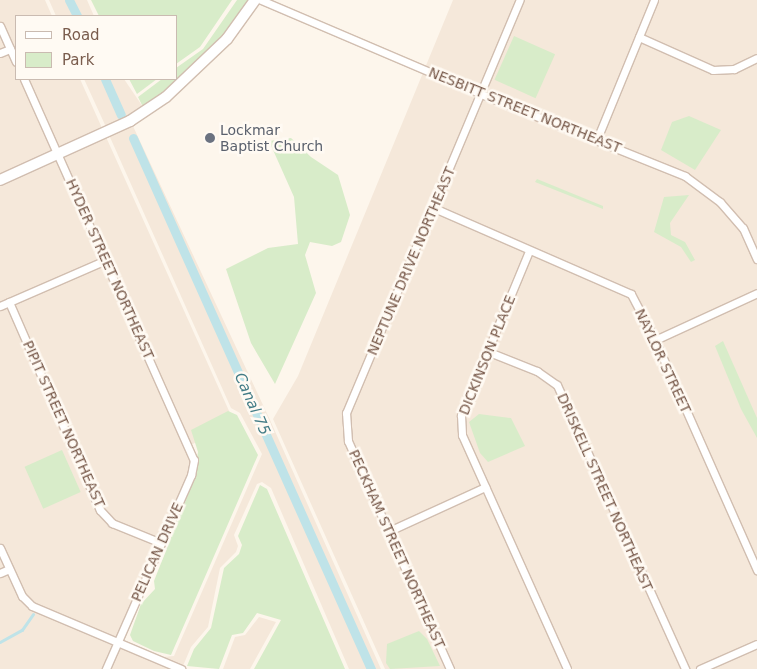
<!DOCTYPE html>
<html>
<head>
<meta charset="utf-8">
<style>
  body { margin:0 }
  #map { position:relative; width:757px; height:669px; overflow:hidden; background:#fdf6ec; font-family:"DejaVu Sans",sans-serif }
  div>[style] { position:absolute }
  .residential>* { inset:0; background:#f5e8da }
  .green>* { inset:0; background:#d8ecc9; transform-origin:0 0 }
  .stream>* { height:2.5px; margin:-1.25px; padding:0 1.25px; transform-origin:1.25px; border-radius:1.25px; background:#bfe3e8 }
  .canal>* { height:9px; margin:-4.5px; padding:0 4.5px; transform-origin:4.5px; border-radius:4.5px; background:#bfe3e8 }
  .roads { filter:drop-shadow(1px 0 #d1beb0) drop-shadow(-1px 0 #d1beb0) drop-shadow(0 1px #d1beb0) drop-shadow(0 -1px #d1beb0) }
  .street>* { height:7px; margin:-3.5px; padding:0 3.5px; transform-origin:3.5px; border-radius:3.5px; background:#fff }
  .secondary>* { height:10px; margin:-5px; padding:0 5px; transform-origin:5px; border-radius:5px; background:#fff }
  .dots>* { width:14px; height:14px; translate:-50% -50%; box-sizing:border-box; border:2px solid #fffaf3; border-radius:50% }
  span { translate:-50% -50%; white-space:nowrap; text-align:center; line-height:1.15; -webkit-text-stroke:5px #fffaf3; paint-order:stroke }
  .street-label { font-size:14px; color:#7a5c4d }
  .worship-label { font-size:14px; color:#5b616d }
  .left { translate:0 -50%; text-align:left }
  .water-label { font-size:15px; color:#437c86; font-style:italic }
  .legend { position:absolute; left:15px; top:15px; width:162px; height:65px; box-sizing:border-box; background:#fffaf3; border:1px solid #cabbb1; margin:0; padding:6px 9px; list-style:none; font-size:15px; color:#7a5c4d }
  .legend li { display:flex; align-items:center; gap:10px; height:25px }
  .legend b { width:25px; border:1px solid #cabbb1 }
</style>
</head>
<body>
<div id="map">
  <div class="residential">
    <div style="clip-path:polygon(0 0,45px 0,52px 16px,16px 16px,16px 79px,80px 79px,234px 422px,189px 446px,194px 460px,117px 642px,181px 669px,0 669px)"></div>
    <div style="clip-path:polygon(49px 0,87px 0,94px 16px,56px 16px)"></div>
    <div style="clip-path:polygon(453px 0,757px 0,757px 669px,385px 669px,273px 419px,298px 376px)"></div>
    <div style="clip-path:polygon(84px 79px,124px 79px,143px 107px,106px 127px)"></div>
    <div style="clip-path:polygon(132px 124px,270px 420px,381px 669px,349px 669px,271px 488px,262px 482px,257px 484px,234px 535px,238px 546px,236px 552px,220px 568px,208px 627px,191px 647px,183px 666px,163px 657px,174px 656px,262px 454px,240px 413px,231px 408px,109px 135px)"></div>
    <div style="clip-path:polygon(259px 617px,276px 622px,250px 669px,223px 669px,235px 637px,245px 635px)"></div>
  </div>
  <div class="green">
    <div style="clip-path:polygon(91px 0,232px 0,200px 47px,176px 64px,176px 16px,99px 16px)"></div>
    <div style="clip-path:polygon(237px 0,250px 0,224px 37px,164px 94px,143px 107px,138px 97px,162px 79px,176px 79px,176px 68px,203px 49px)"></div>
    <div style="left:514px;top:36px;width:45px;height:48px;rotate:24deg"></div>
    <div style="clip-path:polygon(129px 79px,157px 79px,137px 94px)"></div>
    <div style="clip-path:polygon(689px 116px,721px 130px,695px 170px,661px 150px,672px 122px)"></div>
    <div style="clip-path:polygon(291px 138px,311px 157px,338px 175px,350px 215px,341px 242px,332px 246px,310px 242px,305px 255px,316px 293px,275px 384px,251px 343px,226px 269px,268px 248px,298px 244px,294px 197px,269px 141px)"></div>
    <div style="clip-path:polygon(537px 179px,603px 206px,603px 209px,535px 182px)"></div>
    <div style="clip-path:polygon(689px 195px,670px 223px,671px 235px,685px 242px,695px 260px,691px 262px,681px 247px,654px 232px,664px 197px)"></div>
    <div style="clip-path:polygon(723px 341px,757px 418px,757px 438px,741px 409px,715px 346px)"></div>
    <div style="clip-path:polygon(228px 411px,237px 415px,258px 455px,171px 655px,154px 651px,133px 641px,130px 635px,141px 604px,155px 589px,154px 581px,193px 482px,198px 452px,191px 430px)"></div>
    <div style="clip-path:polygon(479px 414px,511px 418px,525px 446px,488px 462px,480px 453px,469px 422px)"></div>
    <div style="left:62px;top:450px;width:46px;height:41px;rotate:66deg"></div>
    <div style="clip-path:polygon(260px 485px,267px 489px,345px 669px,254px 669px,281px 620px,257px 613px,243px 633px,232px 635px,219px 669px,187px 666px,194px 649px,211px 628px,224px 568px,239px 554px,242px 545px,238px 536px)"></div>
    <div style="clip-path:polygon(419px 631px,427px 639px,440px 666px,390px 669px,386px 663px,387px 644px)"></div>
  </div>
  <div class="stream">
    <div style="left:0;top:642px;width:25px;rotate:-29deg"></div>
    <div style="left:22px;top:630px;width:19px;rotate:-55deg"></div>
  </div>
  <div class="canal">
    <div style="left:69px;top:0;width:18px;rotate:63deg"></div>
    <div style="left:105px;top:79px;width:39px;rotate:66deg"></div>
    <div style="left:133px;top:138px;width:582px;rotate:65.86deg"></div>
  </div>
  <div class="roads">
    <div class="street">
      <div style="left:261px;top:0;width:239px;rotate:23.1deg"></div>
      <div style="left:481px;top:94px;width:220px;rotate:21.9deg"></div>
      <div style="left:685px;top:176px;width:44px;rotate:36.6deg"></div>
      <div style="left:720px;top:202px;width:35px;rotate:49deg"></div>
      <div style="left:743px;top:228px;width:34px;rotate:66deg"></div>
      <div style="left:0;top:26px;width:39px;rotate:66deg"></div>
      <div style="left:639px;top:37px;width:81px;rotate:24deg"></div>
      <div style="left:713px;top:70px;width:21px;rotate:-3deg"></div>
      <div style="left:734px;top:69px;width:25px;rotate:-26deg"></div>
      <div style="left:0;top:53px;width:11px;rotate:-22deg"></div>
      <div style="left:24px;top:79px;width:417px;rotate:66deg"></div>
      <div style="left:194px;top:460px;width:15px;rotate:101deg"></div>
      <div style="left:191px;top:475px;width:212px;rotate:113.7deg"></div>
      <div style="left:597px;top:139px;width:150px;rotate:-67.7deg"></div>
      <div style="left:434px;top:208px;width:215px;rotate:23.6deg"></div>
      <div style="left:631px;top:294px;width:52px;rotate:62.4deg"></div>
      <div style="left:655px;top:340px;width:252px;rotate:66.1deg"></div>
      <div style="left:529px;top:251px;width:178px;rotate:112.5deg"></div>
      <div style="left:461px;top:415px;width:20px;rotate:87deg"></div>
      <div style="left:462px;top:435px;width:256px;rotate:65.8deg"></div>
      <div style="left:9px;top:302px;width:227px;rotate:66.4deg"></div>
      <div style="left:100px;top:510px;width:18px;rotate:47deg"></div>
      <div style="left:112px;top:523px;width:53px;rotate:22.2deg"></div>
      <div style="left:0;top:306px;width:116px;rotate:-23.5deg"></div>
      <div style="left:655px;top:340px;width:112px;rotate:-24.7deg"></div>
      <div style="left:489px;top:352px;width:52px;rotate:21.6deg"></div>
      <div style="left:537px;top:371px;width:24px;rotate:35deg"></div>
      <div style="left:557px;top:385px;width:312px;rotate:65.7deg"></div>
      <div style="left:389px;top:531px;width:106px;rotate:-24.6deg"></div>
      <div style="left:0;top:548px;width:53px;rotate:65.4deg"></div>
      <div style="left:22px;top:596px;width:14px;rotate:45deg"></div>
      <div style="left:32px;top:606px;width:162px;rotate:22.9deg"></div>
      <div style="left:0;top:573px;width:10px;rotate:-24deg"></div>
      <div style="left:450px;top:669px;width:250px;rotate:-114.1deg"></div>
      <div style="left:348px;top:441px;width:28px;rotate:-94deg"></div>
      <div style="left:346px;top:413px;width:448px;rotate:-67.2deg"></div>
      <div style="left:700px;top:669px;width:62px;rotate:-23.7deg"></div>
    </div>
    <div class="secondary">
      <div style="left:0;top:180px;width:143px;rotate:-24.4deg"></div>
      <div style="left:130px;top:121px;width:43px;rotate:-33.7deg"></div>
      <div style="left:166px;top:97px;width:84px;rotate:-43.6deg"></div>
      <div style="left:227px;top:39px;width:48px;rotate:-54.3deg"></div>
    </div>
  </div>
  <div class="dots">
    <div style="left:210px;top:138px;background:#6b7280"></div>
  </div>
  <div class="street-label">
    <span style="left:525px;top:110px;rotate:22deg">NESBITT STREET NORTHEAST</span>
    <span style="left:411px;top:261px;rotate:-67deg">NEPTUNE DRIVE NORTHEAST</span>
    <span style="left:110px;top:269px;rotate:66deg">HYDER STREET NORTHEAST</span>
    <span style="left:487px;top:355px;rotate:-68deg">DICKINSON PLACE</span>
    <span style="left:663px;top:361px;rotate:65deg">NAYLOR STREET</span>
    <span style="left:64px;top:424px;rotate:66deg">PIPIT STREET NORTHEAST</span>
    <span style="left:605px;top:492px;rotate:66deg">DRISKELL STREET NORTHEAST</span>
    <span style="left:397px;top:549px;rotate:66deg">PECKHAM STREET NORTHEAST</span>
    <span style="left:157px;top:552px;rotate:-66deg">PELICAN DRIVE</span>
  </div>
  <div class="worship-label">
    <span class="left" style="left:220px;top:138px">Lockmar<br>Baptist Church</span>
  </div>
  <div class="water-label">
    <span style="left:252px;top:404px;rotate:66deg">Canal 75</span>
  </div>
  <ul class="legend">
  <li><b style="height:6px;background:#fff"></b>Road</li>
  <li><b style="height:14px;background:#d8ecc9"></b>Park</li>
  </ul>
</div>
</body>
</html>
